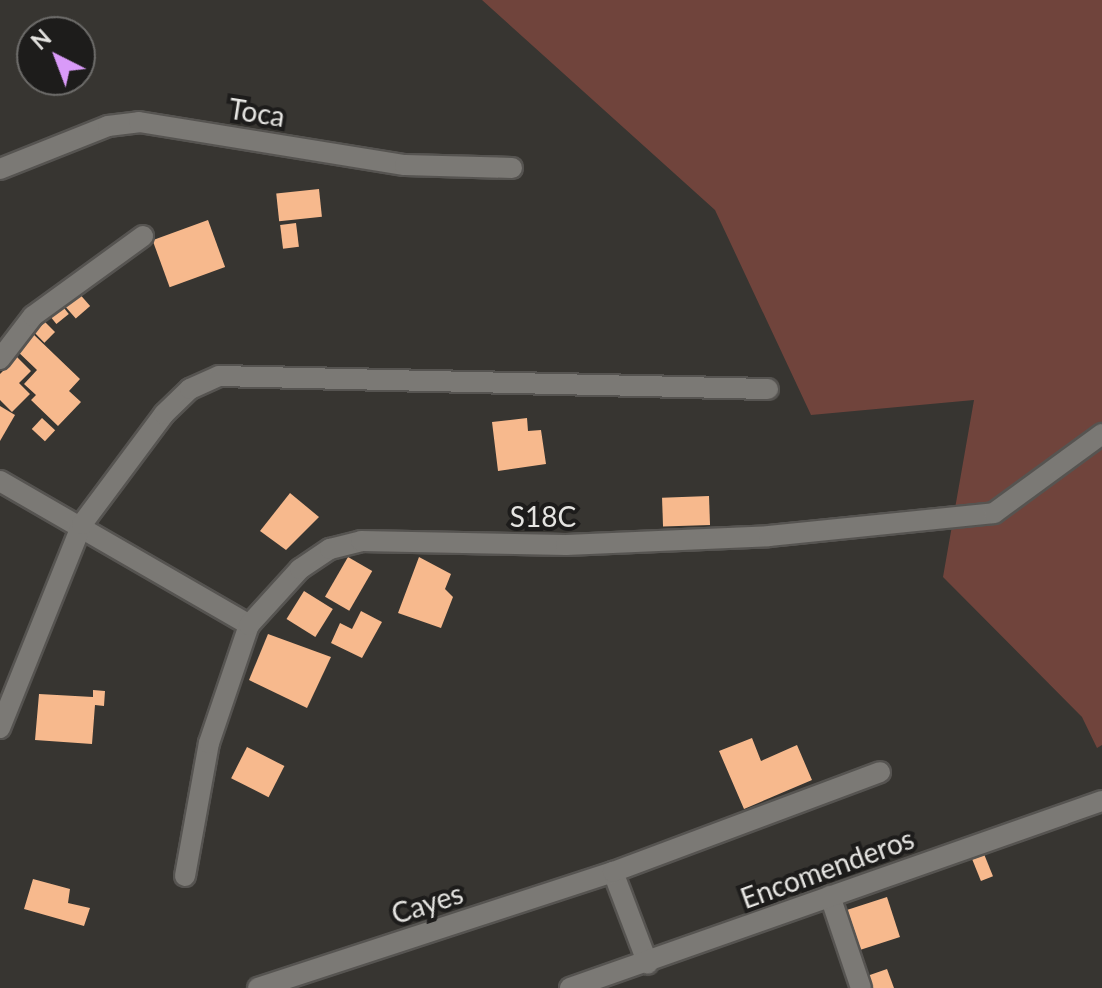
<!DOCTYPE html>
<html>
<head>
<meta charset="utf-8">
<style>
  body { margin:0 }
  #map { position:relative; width:1102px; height:988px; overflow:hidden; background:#373531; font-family:Lato,sans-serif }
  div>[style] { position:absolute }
  .green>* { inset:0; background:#70443c }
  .building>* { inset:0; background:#f7b98d; transform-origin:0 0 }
  .roads { filter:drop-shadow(2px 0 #565451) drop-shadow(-2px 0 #565451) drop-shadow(0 2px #565451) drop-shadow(0 -2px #565451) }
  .street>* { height:20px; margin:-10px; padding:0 10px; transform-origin:10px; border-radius:10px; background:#7b7975 }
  span { translate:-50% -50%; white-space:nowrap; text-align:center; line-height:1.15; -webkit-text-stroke:8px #1d1c1b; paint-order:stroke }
  .street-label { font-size:28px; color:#e5e4e1 }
  .north { position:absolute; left:16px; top:16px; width:80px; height:80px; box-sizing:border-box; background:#1d1c1b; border:2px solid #6d6c6a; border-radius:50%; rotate:318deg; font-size:22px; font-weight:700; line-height:32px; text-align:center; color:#e5e4e1 }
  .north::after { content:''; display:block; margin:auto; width:28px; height:36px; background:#d99af8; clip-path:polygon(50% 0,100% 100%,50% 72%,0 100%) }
</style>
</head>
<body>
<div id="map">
  <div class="green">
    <div style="clip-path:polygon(482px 0,1102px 0,1102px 745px,1097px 748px,1082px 717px,943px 577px,974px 400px,811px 415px,715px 210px)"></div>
  </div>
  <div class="building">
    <div style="left:319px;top:189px;width:28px;height:43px;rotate:84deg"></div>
    <div style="left:208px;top:220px;width:50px;height:59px;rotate:70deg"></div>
    <div style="left:296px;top:223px;width:24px;height:16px;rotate:83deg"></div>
    <div style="left:77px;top:291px;width:20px;height:19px;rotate:49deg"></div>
    <div style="left:60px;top:303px;width:14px;height:16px;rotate:51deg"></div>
    <div style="left:43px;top:320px;width:17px;height:15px;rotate:45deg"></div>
    <div style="clip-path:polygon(31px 332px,80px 379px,69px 391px,81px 402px,58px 426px,31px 400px,36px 395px,24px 384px,37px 370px,14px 348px)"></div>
    <div style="clip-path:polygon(17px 357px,31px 371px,19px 383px,30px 394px,12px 412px,0 400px,0 374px)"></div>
    <div style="clip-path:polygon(0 406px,15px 415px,0 441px)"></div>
    <div style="left:42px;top:418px;width:18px;height:15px;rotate:43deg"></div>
    <div style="clip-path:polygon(527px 418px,528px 431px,541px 430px,546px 464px,498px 471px,492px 422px)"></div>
    <div style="clip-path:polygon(290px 493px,319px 517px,286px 550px,260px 531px)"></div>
    <div style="left:709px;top:496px;width:29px;height:47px;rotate:88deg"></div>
    <div style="left:348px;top:557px;width:28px;height:46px;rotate:30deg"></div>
    <div style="clip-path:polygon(419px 557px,451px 574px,445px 589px,453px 597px,441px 628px,398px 613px)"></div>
    <div style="left:304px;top:591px;width:34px;height:33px;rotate:32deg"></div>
    <div style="clip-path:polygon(361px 611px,382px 622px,362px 658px,331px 643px,340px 623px,352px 629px)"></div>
    <div style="clip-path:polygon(268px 634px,331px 657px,307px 708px,249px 680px)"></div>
    <div style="clip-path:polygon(93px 690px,105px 691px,104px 706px,95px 705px,92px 744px,35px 740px,39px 694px,93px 697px)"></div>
    <div style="clip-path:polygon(752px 738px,761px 761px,797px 745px,812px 780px,744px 809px,719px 751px)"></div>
    <div style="left:247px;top:747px;width:42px;height:35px;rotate:27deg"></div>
    <div style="left:984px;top:854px;width:24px;height:13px;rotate:68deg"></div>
    <div style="clip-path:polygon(33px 879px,70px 889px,68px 903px,90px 908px,84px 926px,24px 909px)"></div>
    <div style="left:887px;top:897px;width:42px;height:43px;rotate:72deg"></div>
    <div style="clip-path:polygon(887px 969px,894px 988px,871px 988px,867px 976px)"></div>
  </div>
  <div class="roads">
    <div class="street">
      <div style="left:0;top:169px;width:116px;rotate:-21.7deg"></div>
      <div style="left:108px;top:126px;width:31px;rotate:-7deg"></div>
      <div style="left:139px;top:122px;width:269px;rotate:9.2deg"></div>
      <div style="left:405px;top:165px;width:107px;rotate:1.6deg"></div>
      <div style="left:0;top:359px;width:54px;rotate:-52.5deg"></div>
      <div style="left:33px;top:316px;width:136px;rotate:-36deg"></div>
      <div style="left:0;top:481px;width:288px;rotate:30deg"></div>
      <div style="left:0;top:728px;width:220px;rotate:-68.1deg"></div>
      <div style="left:82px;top:524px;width:137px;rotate:-53.3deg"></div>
      <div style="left:164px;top:414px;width:36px;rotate:-44deg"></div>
      <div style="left:190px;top:389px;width:32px;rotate:-24deg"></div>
      <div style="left:219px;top:376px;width:549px;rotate:1.36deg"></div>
      <div style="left:613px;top:872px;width:98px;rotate:69.2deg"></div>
      <div style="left:185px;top:876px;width:135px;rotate:-79.8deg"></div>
      <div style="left:209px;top:743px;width:125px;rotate:-71.3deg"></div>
      <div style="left:249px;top:625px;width:76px;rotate:-47.7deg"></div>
      <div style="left:300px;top:569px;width:36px;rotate:-34deg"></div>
      <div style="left:330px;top:549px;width:32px;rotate:-14deg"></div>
      <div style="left:361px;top:541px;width:205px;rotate:1.1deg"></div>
      <div style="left:566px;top:545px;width:203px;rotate:-2.5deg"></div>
      <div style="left:769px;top:536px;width:226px;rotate:-5.8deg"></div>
      <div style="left:994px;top:513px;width:134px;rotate:-36.2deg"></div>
      <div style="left:830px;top:896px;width:97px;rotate:71.4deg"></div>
      <div style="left:258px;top:988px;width:373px;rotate:-18.1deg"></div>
      <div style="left:613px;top:872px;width:285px;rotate:-20.5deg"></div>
      <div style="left:570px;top:988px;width:564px;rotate:-19.37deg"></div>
    </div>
  </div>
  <div class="street-label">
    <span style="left:257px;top:112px;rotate:9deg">Toca</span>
    <span style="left:543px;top:516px">S18C</span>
    <span style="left:827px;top:868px;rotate:-20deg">Encomenderos</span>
    <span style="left:427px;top:903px;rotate:-18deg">Cayes</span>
  </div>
  <div class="north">N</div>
</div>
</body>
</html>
